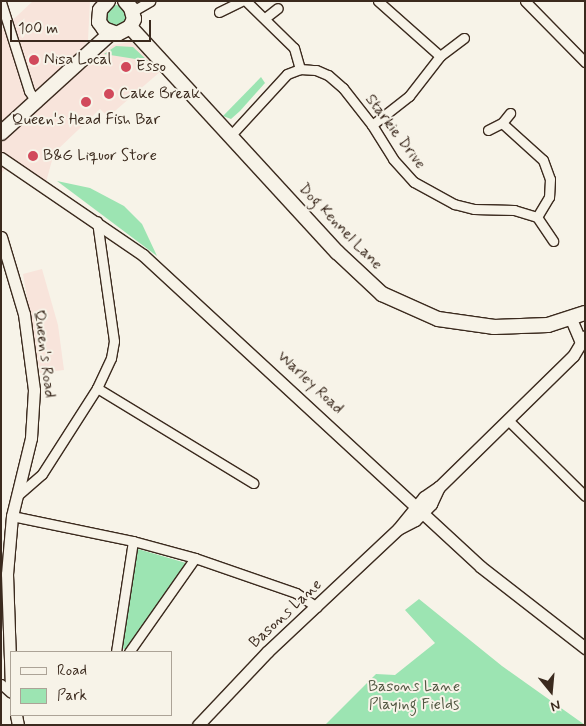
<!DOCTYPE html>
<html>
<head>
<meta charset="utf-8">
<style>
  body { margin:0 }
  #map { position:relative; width:586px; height:726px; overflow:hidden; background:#f7f3e8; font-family:Mynerve,sans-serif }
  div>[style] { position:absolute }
  .built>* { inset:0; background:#f8e4db }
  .green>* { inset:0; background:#9ce4b2 }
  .round { border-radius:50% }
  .roads { filter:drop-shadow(1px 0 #3b2a1e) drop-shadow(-1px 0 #3b2a1e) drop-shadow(0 1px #3b2a1e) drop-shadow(0 -1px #3b2a1e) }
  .minor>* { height:9px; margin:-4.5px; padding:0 4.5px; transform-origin:4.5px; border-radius:4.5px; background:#f7f3e8 }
  .tertiary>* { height:11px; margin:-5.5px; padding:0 5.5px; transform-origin:5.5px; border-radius:5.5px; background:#f7f3e8 }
  .secondary>* { height:14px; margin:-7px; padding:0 7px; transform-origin:7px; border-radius:7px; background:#f7f3e8 }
  .dots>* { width:14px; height:14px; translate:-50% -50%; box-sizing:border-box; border:2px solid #f7f3e8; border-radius:50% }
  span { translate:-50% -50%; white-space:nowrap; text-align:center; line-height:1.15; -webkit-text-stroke:4px #f7f3e8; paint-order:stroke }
  .poi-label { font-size:16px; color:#3b2a1e }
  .left { translate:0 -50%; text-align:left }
  .street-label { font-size:16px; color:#3b2a1e }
  .park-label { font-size:16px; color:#535843 }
  .frame { position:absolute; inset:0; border:2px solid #3b2a1e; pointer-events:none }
  .legend { position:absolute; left:10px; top:651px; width:162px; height:65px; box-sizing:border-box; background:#f7f3e8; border:1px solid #aca397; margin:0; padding:6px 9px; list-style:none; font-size:15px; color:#3b2a1e }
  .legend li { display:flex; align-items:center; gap:10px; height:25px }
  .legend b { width:25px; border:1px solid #aca397 }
  .north { position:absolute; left:526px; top:666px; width:50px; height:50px; -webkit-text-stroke:4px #f7f3e8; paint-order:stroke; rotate:163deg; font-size:14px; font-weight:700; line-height:20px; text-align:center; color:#3b2a1e }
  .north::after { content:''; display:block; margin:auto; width:18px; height:22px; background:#3b2a1e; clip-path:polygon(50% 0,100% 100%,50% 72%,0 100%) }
  .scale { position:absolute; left:10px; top:20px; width:141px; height:22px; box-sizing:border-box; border:2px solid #3b2a1e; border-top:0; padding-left:6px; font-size:15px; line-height:18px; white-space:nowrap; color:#3b2a1e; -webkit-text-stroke:4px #f7f3e8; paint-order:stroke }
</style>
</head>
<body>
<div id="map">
  <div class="built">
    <div style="clip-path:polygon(33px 1px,90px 1px,88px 40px,80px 52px,92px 62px,113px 45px,131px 42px,161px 71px,108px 117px,100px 109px,54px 153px,45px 186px,10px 163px,1px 174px,1px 31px)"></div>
    <div style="clip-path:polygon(42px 269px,58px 325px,64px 370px,40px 373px,23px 274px)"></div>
  </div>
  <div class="green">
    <div class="round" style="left:105px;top:5px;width:22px;height:22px"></div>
    <div style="clip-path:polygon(116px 46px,133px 47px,148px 61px,104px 54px)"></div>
    <div style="clip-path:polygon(261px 77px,265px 83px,240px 111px,231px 119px,223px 116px)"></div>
    <div style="clip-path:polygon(57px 181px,90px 188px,124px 206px,142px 224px,157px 256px)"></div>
    <div style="clip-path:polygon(138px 549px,186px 563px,127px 650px,120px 647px)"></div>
    <div style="clip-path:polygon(419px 599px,502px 666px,585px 725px,325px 725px,376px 674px,395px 675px,435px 643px,405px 610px)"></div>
  </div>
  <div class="roads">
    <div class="minor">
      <div style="left:246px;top:1px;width:67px;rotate:44.4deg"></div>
      <div style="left:294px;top:48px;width:22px;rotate:74deg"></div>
      <div style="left:378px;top:1px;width:83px;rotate:41.6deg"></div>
      <div style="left:525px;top:1px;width:86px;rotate:45.5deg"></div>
      <div style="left:1px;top:2px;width:93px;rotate:72.5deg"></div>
      <div style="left:29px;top:91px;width:14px;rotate:56deg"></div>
      <div style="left:133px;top:11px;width:20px;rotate:-30deg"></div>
      <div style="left:219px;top:12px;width:25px;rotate:-26deg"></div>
      <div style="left:265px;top:18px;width:16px;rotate:-38deg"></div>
      <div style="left:502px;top:123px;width:55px;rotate:42.1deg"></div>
      <div style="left:543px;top:160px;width:20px;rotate:70deg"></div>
      <div style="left:550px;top:179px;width:18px;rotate:93deg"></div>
      <div style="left:549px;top:197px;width:23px;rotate:121deg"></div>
      <div style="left:372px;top:125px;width:47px;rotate:-38.1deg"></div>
      <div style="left:409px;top:96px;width:51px;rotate:-52.2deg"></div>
      <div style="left:440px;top:56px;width:30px;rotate:-37deg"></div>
      <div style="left:488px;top:130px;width:16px;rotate:-27deg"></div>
      <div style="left:502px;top:123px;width:13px;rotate:-51deg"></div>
      <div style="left:231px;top:135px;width:83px;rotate:-47.4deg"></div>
      <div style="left:287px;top:74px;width:14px;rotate:-21deg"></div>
      <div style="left:300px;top:69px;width:16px;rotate:4deg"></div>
      <div style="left:316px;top:70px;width:13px;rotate:23deg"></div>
      <div style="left:328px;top:75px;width:20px;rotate:41deg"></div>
      <div style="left:343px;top:88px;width:47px;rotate:51.9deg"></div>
      <div style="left:372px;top:125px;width:40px;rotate:58deg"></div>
      <div style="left:393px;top:159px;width:31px;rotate:48deg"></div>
      <div style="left:414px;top:182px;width:46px;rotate:28.8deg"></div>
      <div style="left:454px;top:204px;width:21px;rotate:14deg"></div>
      <div style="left:474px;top:209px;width:40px;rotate:1.4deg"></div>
      <div style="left:514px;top:210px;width:24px;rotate:17deg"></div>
      <div style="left:537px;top:217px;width:29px;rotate:56deg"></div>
      <div style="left:97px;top:388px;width:183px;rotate:31.3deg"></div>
      <div style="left:508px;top:420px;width:108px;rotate:44.6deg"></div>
      <div style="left:19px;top:494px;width:30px;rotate:-41deg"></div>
      <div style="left:42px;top:474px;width:102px;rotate:-57.4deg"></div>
      <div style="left:97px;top:388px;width:33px;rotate:-65deg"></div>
      <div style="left:111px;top:358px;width:17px;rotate:-80deg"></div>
      <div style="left:114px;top:341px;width:121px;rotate:-98.1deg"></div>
      <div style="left:12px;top:516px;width:124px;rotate:11.7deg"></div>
      <div style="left:133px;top:541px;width:64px;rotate:15.3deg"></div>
      <div style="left:195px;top:558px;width:107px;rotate:19.1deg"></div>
      <div style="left:296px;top:593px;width:25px;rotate:34deg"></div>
      <div style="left:116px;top:652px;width:112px;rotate:-81.3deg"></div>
      <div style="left:129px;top:652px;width:115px;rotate:-54.9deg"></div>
      <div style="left:1px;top:684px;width:13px;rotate:42deg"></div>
    </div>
    <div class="tertiary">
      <div style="left:1px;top:158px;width:172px;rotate:34.3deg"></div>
      <div style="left:143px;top:255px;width:460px;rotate:42.7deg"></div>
      <div style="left:481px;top:567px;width:132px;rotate:37.9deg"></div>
      <div style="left:1px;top:237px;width:80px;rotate:73.4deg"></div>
      <div style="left:24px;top:314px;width:77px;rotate:82.5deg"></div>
      <div style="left:34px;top:390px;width:48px;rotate:93.6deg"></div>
      <div style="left:31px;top:438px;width:80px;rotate:103.7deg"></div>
      <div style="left:12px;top:516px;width:58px;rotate:94.9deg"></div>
      <div style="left:7px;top:574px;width:115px;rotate:88deg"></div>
      <div style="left:571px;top:319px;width:25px;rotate:67deg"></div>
      <div style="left:400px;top:528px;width:17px;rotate:-28deg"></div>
      <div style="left:415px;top:520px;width:23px;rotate:-45deg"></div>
      <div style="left:431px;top:504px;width:19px;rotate:-65deg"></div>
      <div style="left:16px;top:715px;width:10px;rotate:79deg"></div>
      <div style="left:198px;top:725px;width:100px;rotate:-46.6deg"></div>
      <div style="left:267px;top:652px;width:180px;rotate:-43.2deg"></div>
      <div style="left:398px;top:529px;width:41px;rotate:-50.9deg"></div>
      <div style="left:424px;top:497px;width:18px;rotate:-34deg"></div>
      <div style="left:439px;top:487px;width:187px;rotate:-44.4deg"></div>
      <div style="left:573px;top:356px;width:23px;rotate:-59deg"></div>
    </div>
    <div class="secondary">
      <div style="left:108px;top:1px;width:12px;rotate:132deg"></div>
      <div style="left:100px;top:10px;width:12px;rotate:95deg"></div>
      <div style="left:99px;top:22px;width:9px;rotate:54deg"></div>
      <div style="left:104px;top:29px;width:14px;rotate:21deg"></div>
      <div style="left:117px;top:34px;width:15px;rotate:-28deg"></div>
      <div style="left:130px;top:27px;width:9px;rotate:-63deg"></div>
      <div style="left:134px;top:19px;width:11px;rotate:-105deg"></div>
      <div style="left:131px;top:8px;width:9px;rotate:-131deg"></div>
      <div style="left:130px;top:27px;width:306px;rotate:47.4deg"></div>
      <div style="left:337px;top:252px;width:62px;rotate:43deg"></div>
      <div style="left:382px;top:294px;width:61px;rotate:24.1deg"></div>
      <div style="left:438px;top:319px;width:57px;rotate:8.1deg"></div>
      <div style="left:494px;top:327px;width:54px;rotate:-2.1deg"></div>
      <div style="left:548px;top:325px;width:39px;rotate:-18deg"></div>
      <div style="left:1px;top:133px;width:149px;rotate:-42.3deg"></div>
    </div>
  </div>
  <div class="dots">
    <div style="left:34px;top:60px;background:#d1495b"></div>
    <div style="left:126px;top:67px;background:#d1495b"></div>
    <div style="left:109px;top:94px;background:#d1495b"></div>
    <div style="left:86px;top:102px;background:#d1495b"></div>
    <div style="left:33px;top:156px;background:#d1495b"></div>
  </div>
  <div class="poi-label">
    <span class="left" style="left:44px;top:60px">Nisa Local</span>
    <span class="left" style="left:136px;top:67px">Esso</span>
    <span class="left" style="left:119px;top:94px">Cake Break</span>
    <span style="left:86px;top:120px">Queen's Head Fish Bar</span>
    <span class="left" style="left:43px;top:156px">B&amp;G Liquor Store</span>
  </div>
  <div class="street-label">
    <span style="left:395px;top:132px;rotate:53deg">Starkie Drive</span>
    <span style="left:340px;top:227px;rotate:46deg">Dog Kennel Lane</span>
    <span style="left:44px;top:354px;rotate:83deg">Queen's Road</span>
    <span style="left:310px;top:383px;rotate:43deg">Warley Road</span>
    <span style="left:286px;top:614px;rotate:-43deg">Basons Lane</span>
  </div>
  <div class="park-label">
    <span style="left:414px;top:696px">Basons Lane<br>Playing Fields</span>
  </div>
  <div class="frame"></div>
  <ul class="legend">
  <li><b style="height:6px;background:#f7f3e8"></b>Road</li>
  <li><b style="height:14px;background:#9ce4b2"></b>Park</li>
  </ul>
  <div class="north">N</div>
  <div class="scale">100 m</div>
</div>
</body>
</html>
